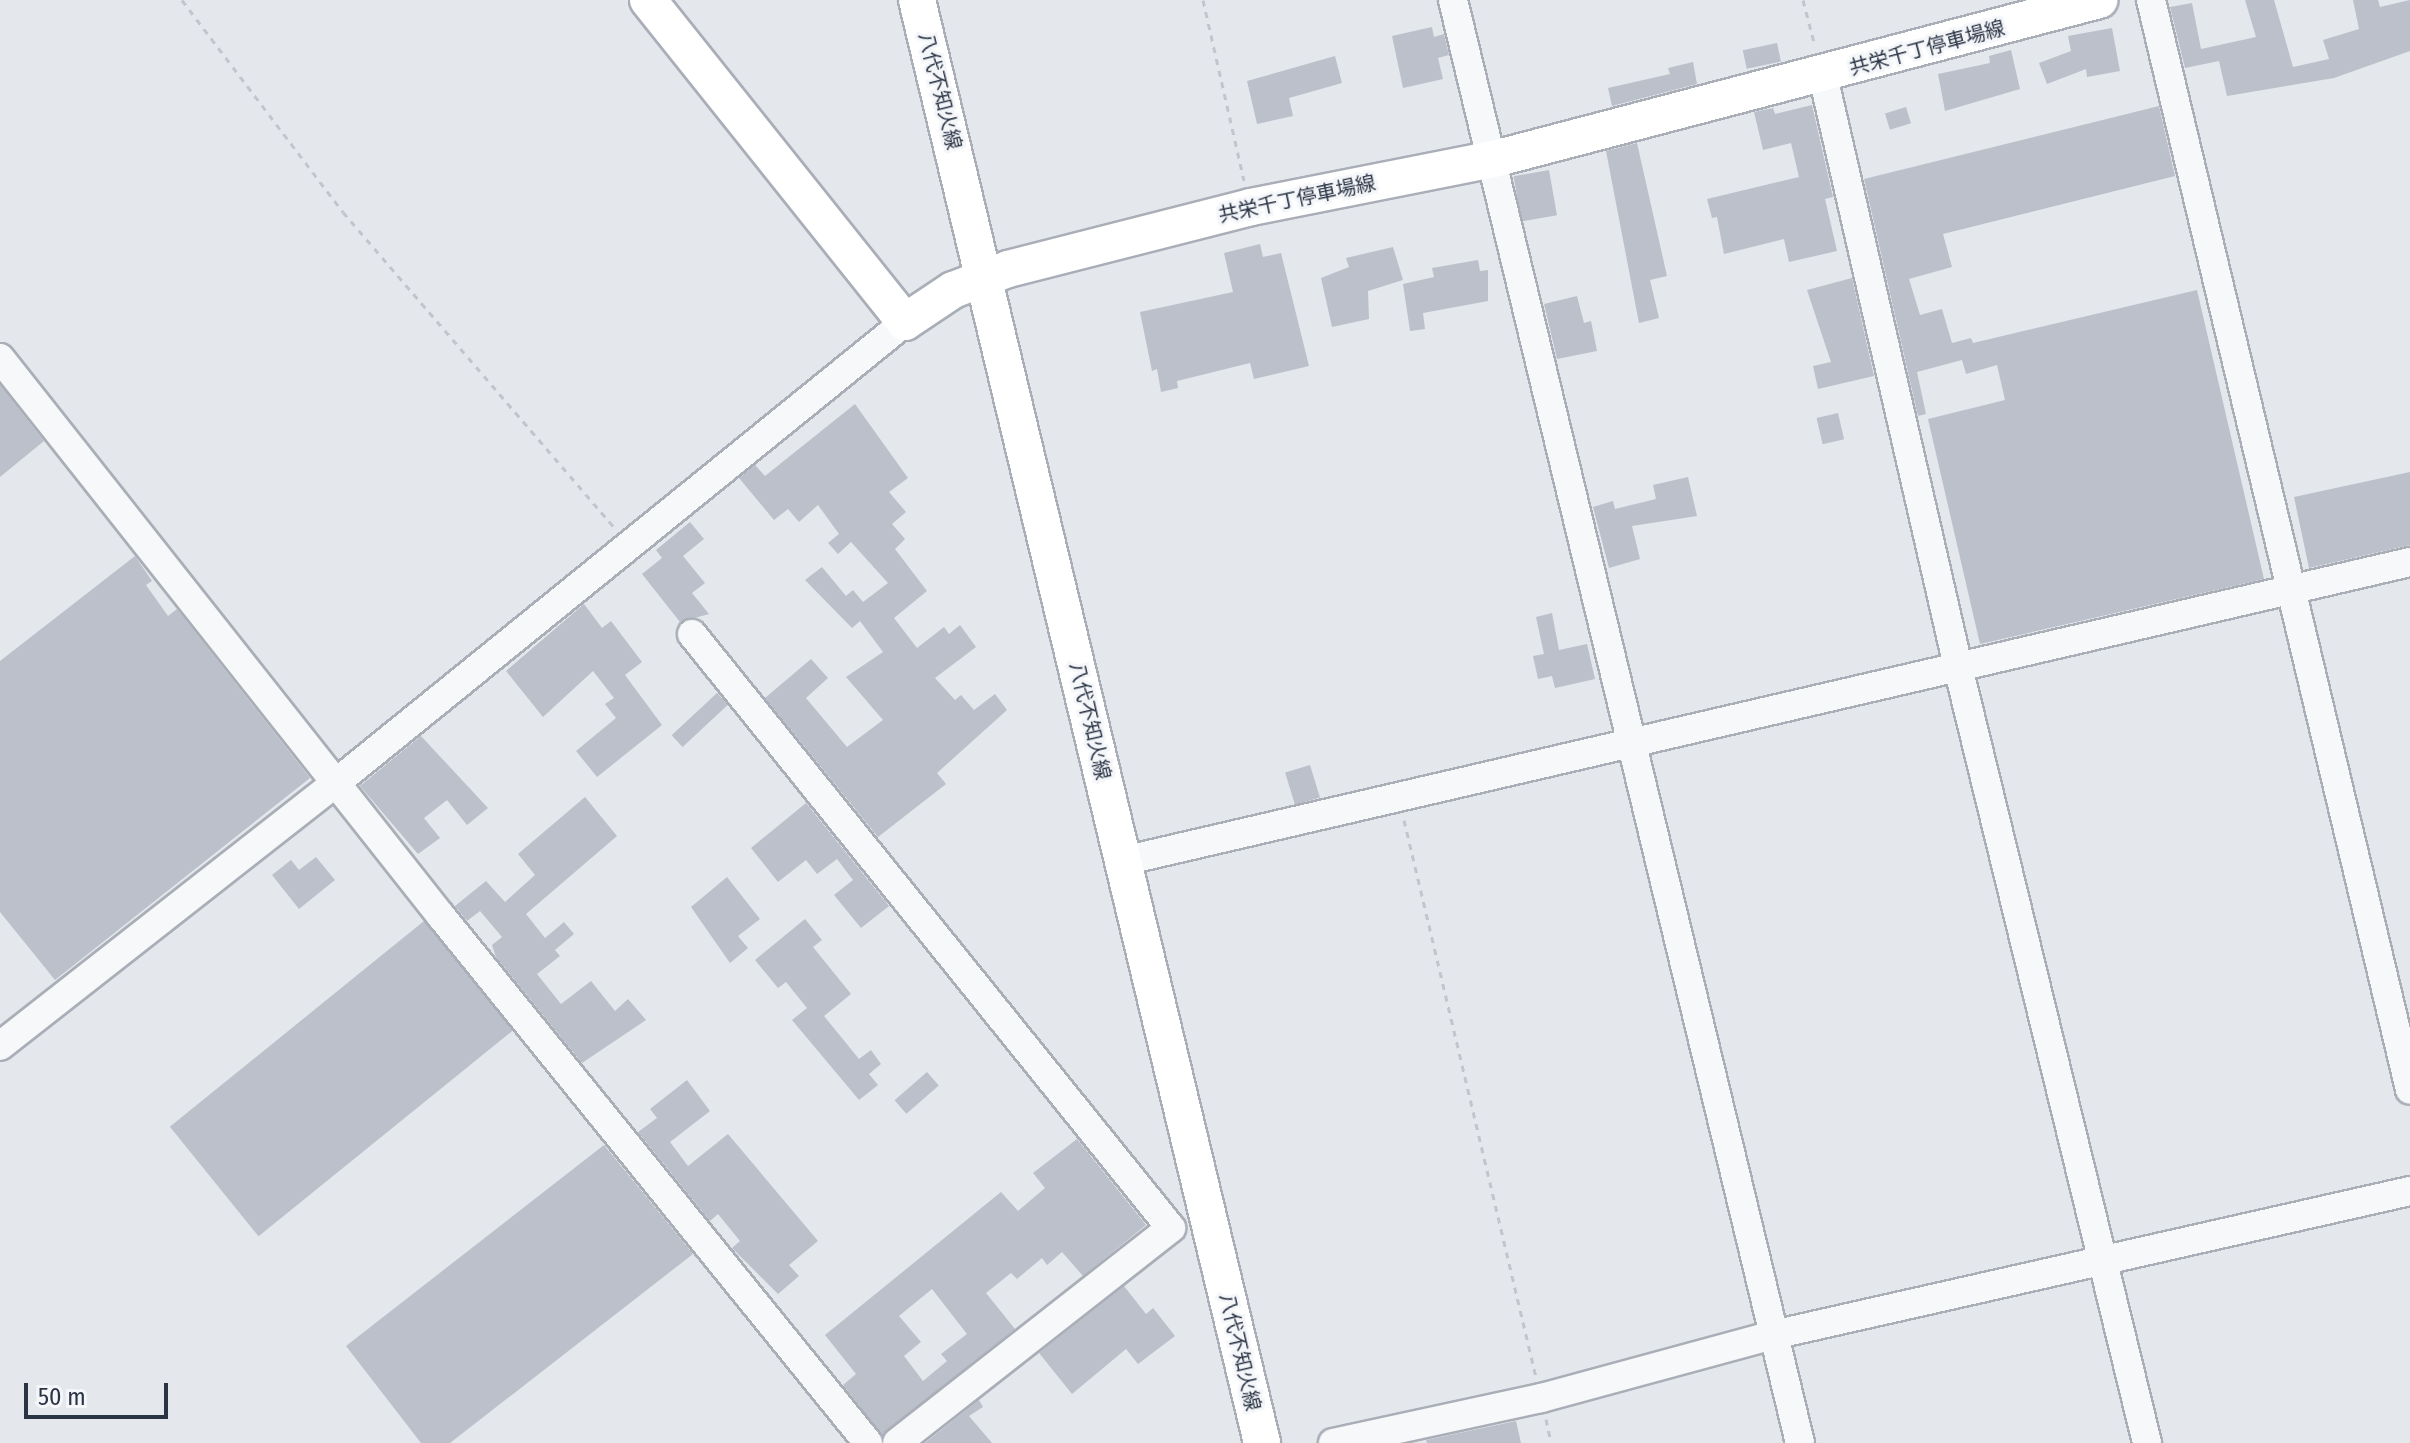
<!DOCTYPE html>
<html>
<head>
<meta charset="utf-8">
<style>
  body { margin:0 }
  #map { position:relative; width:2410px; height:1443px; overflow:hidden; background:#e4e7ec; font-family:"Fira Sans Condensed","Noto Sans JP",sans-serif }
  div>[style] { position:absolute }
  .building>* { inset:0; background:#bbc0ca; transform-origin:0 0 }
  .path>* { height:3px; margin-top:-1.5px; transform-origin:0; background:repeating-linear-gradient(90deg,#c2c5cb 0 6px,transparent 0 12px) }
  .roads { filter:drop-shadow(2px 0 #a9aeb7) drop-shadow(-2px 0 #a9aeb7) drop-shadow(0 2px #a9aeb7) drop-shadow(0 -2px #a9aeb7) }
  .minor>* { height:28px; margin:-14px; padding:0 14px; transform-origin:14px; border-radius:14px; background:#f7f8fa }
  .major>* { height:36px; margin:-18px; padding:0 18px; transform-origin:18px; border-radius:18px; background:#fff }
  span { translate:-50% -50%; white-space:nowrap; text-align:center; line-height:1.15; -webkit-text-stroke:6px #f4f6f9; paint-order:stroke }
  .street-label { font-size:20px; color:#2b3445 }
  .scale { position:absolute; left:24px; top:1383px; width:144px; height:36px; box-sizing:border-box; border:4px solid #2b3445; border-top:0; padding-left:10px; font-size:24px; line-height:28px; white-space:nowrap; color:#2b3445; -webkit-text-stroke:6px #f4f6f9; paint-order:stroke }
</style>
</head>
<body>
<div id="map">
  <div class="building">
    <div style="clip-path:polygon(2245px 0,2274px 0,2293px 67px,2329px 59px,2323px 40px,2359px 29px,2353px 0,2378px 0,2380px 7px,2410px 0,2410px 51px,2334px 78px,2227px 96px,2219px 61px,2185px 68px,2170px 7px,2192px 3px,2201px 49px,2256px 37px)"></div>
    <div style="clip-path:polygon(1432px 27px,1434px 37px,1444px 34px,1449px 55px,1438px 58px,1443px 79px,1403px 88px,1392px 36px)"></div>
    <div style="clip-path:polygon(2112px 28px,2120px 71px,2087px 77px,2086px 69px,2047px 84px,2039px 63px,2071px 51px,2068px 36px)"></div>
    <div style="left:1777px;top:43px;width:19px;height:35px;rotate:78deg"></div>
    <div style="clip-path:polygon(2011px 50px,2020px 89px,1945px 111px,1938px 74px,1990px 63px,1989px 56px)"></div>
    <div style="clip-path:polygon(1335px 56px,1342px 83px,1289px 98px,1293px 116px,1257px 124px,1247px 81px)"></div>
    <div style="clip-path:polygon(1693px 62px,1697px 84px,1612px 106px,1608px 88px,1670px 74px,1668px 68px)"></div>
    <div style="clip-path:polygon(1812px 105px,1833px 197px,1825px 199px,1837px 251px,1789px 262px,1784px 239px,1724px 254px,1717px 217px,1712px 218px,1707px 199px,1799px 177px,1791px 143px,1763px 150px,1754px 112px,1773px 108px,1775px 114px)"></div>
    <div style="clip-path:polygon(2159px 106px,2175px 176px,1943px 234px,1952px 267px,1909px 279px,1920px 315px,1942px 309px,1952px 343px,1971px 338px,1973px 343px,2197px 290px,2264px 579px,1980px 644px,1928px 419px,2005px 400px,1997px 365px,1966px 374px,1962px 360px,1917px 372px,1926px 414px,1918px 416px,1864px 179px)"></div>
    <div style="left:1906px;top:107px;width:17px;height:22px;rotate:73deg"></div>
    <div style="clip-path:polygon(1637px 143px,1667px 276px,1650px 280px,1659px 318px,1639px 323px,1606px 151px)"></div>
    <div style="left:1549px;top:170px;width:46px;height:36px;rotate:80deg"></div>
    <div style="clip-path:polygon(1260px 244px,1263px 257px,1281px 253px,1309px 366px,1254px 379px,1250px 363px,1177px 381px,1178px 388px,1161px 392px,1157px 369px,1152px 371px,1140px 312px,1233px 292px,1224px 253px)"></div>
    <div style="clip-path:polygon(1393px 247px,1403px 280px,1368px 291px,1369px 319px,1332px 327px,1321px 278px,1349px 267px,1346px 258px)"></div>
    <div style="clip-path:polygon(1478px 260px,1480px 271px,1488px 270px,1488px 301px,1423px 313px,1425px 329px,1410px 331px,1403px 284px,1434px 277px,1432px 268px)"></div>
    <div style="clip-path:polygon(1852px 278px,1874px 376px,1818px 389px,1813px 366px,1831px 362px,1807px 290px)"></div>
    <div style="clip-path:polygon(1577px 296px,1584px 323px,1591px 321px,1597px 351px,1557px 359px,1544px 304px)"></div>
    <div style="clip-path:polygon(0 385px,44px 441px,0 477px)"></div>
    <div style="clip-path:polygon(855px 404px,908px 478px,889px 492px,906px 512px,892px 524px,905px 539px,895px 549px,927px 591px,894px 618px,917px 648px,944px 627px,949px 634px,960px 625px,976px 647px,935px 678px,955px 700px,961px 695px,974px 710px,995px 694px,1007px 710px,937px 773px,946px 784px,878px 837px,765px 698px,811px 659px,828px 678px,806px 698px,847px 747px,883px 720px,846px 677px,883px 652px,860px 621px,852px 628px,805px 580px,822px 567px,846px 596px,853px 590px,863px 602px,888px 583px,851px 542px,838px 554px,828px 543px,839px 534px,818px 505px,799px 522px,788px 509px,774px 520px,739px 478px,755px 465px,765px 476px)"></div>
    <div style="left:1838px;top:413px;width:27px;height:22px;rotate:77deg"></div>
    <div style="clip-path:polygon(2410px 472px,2410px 545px,2309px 568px,2294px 497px)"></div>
    <div style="clip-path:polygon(1688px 477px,1697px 516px,1632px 526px,1640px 559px,1609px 568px,1593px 507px,1613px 501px,1615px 509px,1656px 499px,1653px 485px)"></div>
    <div style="clip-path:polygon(690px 522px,704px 539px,683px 556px,705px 583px,692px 593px,709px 614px,680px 622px,642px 574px,662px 558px,656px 550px)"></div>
    <div style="clip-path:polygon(135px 556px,152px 581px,146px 585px,168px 616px,177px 609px,310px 778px,55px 980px,0 912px,0 661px)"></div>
    <div style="clip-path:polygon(584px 604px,602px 628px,611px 621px,642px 662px,625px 675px,662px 725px,597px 777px,576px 751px,616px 718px,605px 704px,614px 698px,593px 671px,543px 717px,506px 671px)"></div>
    <div style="clip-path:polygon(1552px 613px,1559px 650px,1587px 644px,1595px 679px,1555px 688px,1552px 676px,1538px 679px,1533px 656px,1544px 654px,1536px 617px)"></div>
    <div style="left:717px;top:693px;width:16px;height:62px;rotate:47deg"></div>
    <div style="clip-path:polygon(421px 736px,488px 808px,467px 825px,447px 800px,424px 818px,440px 838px,418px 854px,360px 786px)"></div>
    <div style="left:1310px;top:765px;width:34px;height:26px;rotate:73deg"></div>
    <div style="clip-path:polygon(585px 797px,617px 836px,526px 914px,545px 938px,564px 922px,574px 934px,555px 950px,560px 956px,537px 974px,561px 1004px,591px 981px,615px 1011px,628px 999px,646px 1020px,582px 1063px,496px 957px,492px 945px,502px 937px,480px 911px,467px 921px,455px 906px,486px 881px,505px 902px,535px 875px,518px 854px)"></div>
    <div style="clip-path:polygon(806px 803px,889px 906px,861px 928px,834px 895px,853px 880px,837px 859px,817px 874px,806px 860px,778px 882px,751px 848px)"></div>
    <div style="clip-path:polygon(316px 857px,335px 880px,299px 909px,272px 875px,291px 860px,299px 870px)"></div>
    <div style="clip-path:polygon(727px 877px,760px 919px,738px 936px,748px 948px,730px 963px,691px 907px)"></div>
    <div style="clip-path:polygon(805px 919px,822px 940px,813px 947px,851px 994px,824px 1016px,859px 1059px,871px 1050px,881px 1064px,869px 1074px,878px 1085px,859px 1100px,792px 1020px,807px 1008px,786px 982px,778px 988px,755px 960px)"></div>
    <div style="left:424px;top:921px;width:141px;height:327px;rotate:51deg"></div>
    <div style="left:927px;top:1072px;width:18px;height:43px;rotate:49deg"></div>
    <div style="clip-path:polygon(687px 1080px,710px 1111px,670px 1142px,688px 1166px,728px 1134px,818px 1241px,789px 1265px,799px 1276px,778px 1294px,732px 1248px,740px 1241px,718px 1214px,710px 1221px,638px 1132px,657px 1118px,650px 1109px)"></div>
    <div style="clip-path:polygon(evenodd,1077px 1139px,1146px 1225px,1083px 1276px,1062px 1252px,1047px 1265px,1042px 1258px,1017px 1279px,1011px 1273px,986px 1293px,1015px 1329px,882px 1435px,843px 1385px,856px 1374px,825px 1335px,1001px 1192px,1018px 1211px,1045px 1188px,1033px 1173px,1077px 1139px,932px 1289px,967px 1334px,941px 1354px,947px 1361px,923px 1381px,904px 1356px,921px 1342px,899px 1316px,932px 1289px)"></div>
    <div style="clip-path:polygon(604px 1145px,693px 1254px,450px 1443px,421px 1443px,346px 1346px)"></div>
    <div style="clip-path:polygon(1124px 1286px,1146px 1314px,1153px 1308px,1175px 1336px,1138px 1364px,1126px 1349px,1072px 1394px,1039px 1353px)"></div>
    <div style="clip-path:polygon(979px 1400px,983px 1407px,969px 1416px,992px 1443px,925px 1443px)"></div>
    <div style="clip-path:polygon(1516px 1421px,1521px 1443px,1427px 1443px,1426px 1440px)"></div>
  </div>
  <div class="path">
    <div style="left:182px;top:0;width:266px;rotate:52.8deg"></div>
    <div style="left:343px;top:212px;width:417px;rotate:49.3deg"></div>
    <div style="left:1203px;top:0;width:185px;rotate:77.2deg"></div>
    <div style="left:1803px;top:0;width:48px;rotate:75.4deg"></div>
    <div style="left:1404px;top:820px;width:572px;rotate:76.67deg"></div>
    <div style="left:1546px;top:1419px;width:25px;rotate:78deg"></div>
  </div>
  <div class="roads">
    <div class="minor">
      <div style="left:1453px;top:0;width:1484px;rotate:76.48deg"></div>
      <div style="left:2151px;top:0;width:1120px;rotate:76.63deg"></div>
      <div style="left:1823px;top:76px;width:610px;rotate:77.12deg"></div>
      <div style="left:1959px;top:671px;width:795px;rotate:76.31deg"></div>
      <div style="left:0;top:358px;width:711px;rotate:51.68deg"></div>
      <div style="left:441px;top:916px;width:678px;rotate:50.98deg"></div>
      <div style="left:692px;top:634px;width:763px;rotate:51.12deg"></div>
      <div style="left:1171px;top:1228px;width:348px;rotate:141.9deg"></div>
      <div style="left:1123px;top:861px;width:1321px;rotate:-13.08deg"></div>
      <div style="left:0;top:1046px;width:428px;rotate:-38.1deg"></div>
      <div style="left:337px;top:782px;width:731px;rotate:-39deg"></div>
      <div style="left:1333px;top:1443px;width:213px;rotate:-12.2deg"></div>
      <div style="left:1541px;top:1398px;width:240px;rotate:-15.2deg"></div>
      <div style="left:1773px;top:1335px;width:653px;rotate:-12.74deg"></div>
    </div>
    <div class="major">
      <div style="left:648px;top:0;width:412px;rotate:51.4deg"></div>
      <div style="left:905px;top:322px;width:58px;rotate:-33.7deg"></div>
      <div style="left:953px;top:290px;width:59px;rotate:-20.9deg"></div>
      <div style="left:1008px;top:269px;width:251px;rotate:-14.3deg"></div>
      <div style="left:1251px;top:207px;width:248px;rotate:-11.2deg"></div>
      <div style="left:1494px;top:159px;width:626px;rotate:-14.72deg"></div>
      <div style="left:917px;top:0;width:1484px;rotate:76.55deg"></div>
    </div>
  </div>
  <div class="street-label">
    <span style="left:1927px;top:48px;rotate:-15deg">共栄千丁停車場線</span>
    <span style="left:940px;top:91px;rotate:76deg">八代不知火線</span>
    <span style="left:1297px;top:199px;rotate:-12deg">共栄千丁停車場線</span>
    <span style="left:1090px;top:721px;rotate:77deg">八代不知火線</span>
    <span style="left:1240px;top:1352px;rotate:77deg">八代不知火線</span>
  </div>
  <div class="scale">50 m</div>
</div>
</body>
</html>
